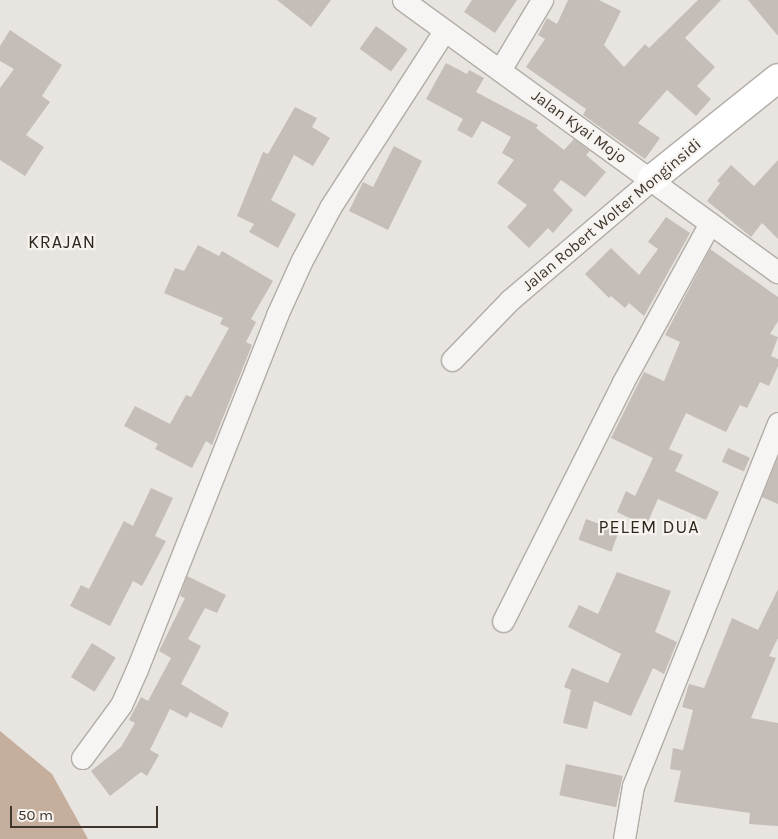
<!DOCTYPE html>
<html>
<head>
<meta charset="utf-8">
<style>
  body { margin:0 }
  #map { position:relative; width:778px; height:839px; overflow:hidden; background:#e8e4e0; font-family:Karla,sans-serif }
  div>[style] { position:absolute }
  .water>* { inset:0; background:#c6ae9d }
  .building>* { inset:0; background:#c5beb8; transform-origin:0 0 }
  .roads { filter:drop-shadow(1px 0 #b2aca6) drop-shadow(-1px 0 #b2aca6) drop-shadow(0 1px #b2aca6) drop-shadow(0 -1px #b2aca6) }
  .street>* { height:21px; margin:-10.5px; padding:0 10.5px; transform-origin:10.5px; border-radius:10.5px; background:#f7f5f3 }
  .secondary>* { height:28px; margin:-14px; padding:0 14px; transform-origin:14px; border-radius:14px; background:#fff }
  span { translate:-50% -50%; white-space:nowrap; text-align:center; line-height:1.15; -webkit-text-stroke:4.5px #f6f3f0; paint-order:stroke }
  .street-label { font-size:16px; color:#3f352a }
  .neighbourhood-label { font-size:18px; color:#30271c; letter-spacing:1px }
  .scale { position:absolute; left:10px; top:806px; width:148px; height:22px; box-sizing:border-box; border:2px solid #3f352a; border-top:0; padding-left:6px; font-size:15px; line-height:18px; white-space:nowrap; color:#3f352a; -webkit-text-stroke:4px #f6f3f0; paint-order:stroke }
</style>
</head>
<body>
<div id="map">
  <div class="water">
    <div style="clip-path:polygon(0 731px,52px 774px,88px 839px,0 839px)"></div>
  </div>
  <div class="building">
    <div style="clip-path:polygon(277px 0,331px 0,311px 27px)"></div>
    <div style="clip-path:polygon(472px 0,517px 0,495px 33px,464px 12px)"></div>
    <div style="clip-path:polygon(568px 0,599px 0,621px 11px,604px 45px,624px 67px,645px 44px,649px 48px,698px 0,721px 0,685px 38px,715px 67px,697px 86px,711px 99px,696px 116px,667px 90px,638px 123px,660px 138px,645px 159px,583px 115px,586px 109px,526px 67px,545px 39px,538px 35px,547px 18px,557px 24px)"></div>
    <div style="clip-path:polygon(748px 0,778px 0,778px 36px)"></div>
    <div style="left:376px;top:26px;width:39px;height:28px;rotate:36deg"></div>
    <div style="clip-path:polygon(10px 30px,62px 65px,42px 96px,50px 102px,26px 135px,44px 147px,25px 176px,0 160px,0 88px,14px 69px,0 61px,0 46px)"></div>
    <div style="clip-path:polygon(446px 63px,467px 74px,469px 70px,484px 78px,476px 92px,538px 125px,536px 128px,564px 150px,574px 139px,590px 151px,586px 155px,606px 172px,585px 197px,561px 180px,553px 190px,573px 210px,553px 233px,548px 228px,529px 248px,507px 227px,527px 205px,497px 183px,514px 160px,502px 153px,511px 137px,482px 121px,472px 138px,457px 130px,463px 119px,426px 99px)"></div>
    <div style="clip-path:polygon(295px 107px,317px 118px,312px 127px,330px 138px,313px 166px,294px 155px,271px 200px,296px 214px,278px 248px,249px 232px,254px 224px,237px 216px,263px 152px,268px 154px)"></div>
    <div style="clip-path:polygon(394px 146px,422px 161px,388px 230px,349px 211px,363px 182px,373px 187px)"></div>
    <div style="clip-path:polygon(778px 160px,778px 239px,762px 223px,751px 237px,707px 201px,720px 183px,717px 181px,731px 165px,754px 186px)"></div>
    <div style="clip-path:polygon(666px 217px,690px 233px,644px 316px,629px 303px,625px 308px,611px 296px,609px 298px,585px 274px,611px 248px,639px 275px,658px 249px,648px 242px)"></div>
    <div style="clip-path:polygon(198px 245px,219px 256px,222px 251px,273px 281px,251px 319px,256px 322px,246px 342px,252px 345px,212px 445px,206px 441px,192px 468px,155px 449px,158px 444px,124px 426px,135px 406px,170px 424px,186px 395px,191px 397px,229px 328px,220px 324px,223px 318px,164px 293px,175px 268px,184px 271px)"></div>
    <div style="clip-path:polygon(710px 249px,778px 297px,778px 321px,770px 334px,778px 337px,771px 356px,778px 359px,778px 366px,769px 386px,760px 382px,747px 408px,740px 405px,726px 432px,686px 413px,669px 449px,683px 455px,675px 471px,719px 492px,706px 520px,658px 499px,646px 526px,617px 512px,626px 491px,635px 496px,653px 458px,611px 438px,644px 372px,664px 381px,680px 342px,665px 335px)"></div>
    <div style="left:728px;top:448px;width:24px;height:15px;rotate:24deg"></div>
    <div style="clip-path:polygon(778px 457px,778px 504px,762px 497px)"></div>
    <div style="clip-path:polygon(151px 488px,173px 498px,155px 536px,166px 541px,142px 586px,133px 581px,110px 626px,70px 606px,81px 585px,89px 589px,124px 521px,133px 526px)"></div>
    <div style="left:586px;top:519px;width:35px;height:22px;rotate:20deg"></div>
    <div style="clip-path:polygon(617px 572px,671px 591px,655px 632px,677px 642px,664px 674px,653px 668px,631px 716px,594px 701px,587px 729px,563px 723px,571px 690px,564px 687px,572px 668px,608px 683px,621px 654px,568px 627px,579px 605px,598px 614px)"></div>
    <div style="clip-path:polygon(187px 576px,226px 595px,217px 613px,205px 608px,188px 639px,201px 646px,181px 684px,229px 713px,222px 728px,190px 712px,187px 718px,170px 709px,150px 750px,159px 755px,147px 776px,141px 772px,110px 796px,91px 771px,121px 747px,135px 723px,129px 720px,141px 697px,148px 701px,171px 658px,159px 651px,185px 598px,180px 596px)"></div>
    <div style="clip-path:polygon(778px 589px,778px 638px,769px 656px,776px 658px,751px 718px,778px 723px,778px 826px,749px 824px,750px 813px,674px 802px,681px 771px,670px 769px,673px 748px,683px 750px,693px 710px,682px 707px,689px 684px,704px 688px,732px 618px,758px 630px)"></div>
    <div style="left:92px;top:643px;width:28px;height:40px;rotate:32deg"></div>
    <div style="left:566px;top:764px;width:58px;height:32px;rotate:12deg"></div>
  </div>
  <div class="roads">
    <div class="street">
      <div style="left:403px;top:0;width:463px;rotate:36deg"></div>
      <div style="left:500px;top:70px;width:82px;rotate:-59deg"></div>
      <div style="left:452px;top:360px;width:83px;rotate:-46deg"></div>
      <div style="left:510px;top:300px;width:187px;rotate:-40.4deg"></div>
      <div style="left:503px;top:621px;width:267px;rotate:-63.3deg"></div>
      <div style="left:623px;top:382px;width:181px;rotate:-61.3deg"></div>
      <div style="left:82px;top:758px;width:66px;rotate:-53.7deg"></div>
      <div style="left:121px;top:705px;width:39px;rotate:-66deg"></div>
      <div style="left:137px;top:669px;width:381px;rotate:-68.4deg"></div>
      <div style="left:277px;top:315px;width:60px;rotate:-65.6deg"></div>
      <div style="left:302px;top:260px;width:61px;rotate:-61.8deg"></div>
      <div style="left:331px;top:206px;width:208px;rotate:-57.1deg"></div>
      <div style="left:624px;top:839px;width:54px;rotate:-80.4deg"></div>
      <div style="left:633px;top:786px;width:391px;rotate:-68.2deg"></div>
    </div>
    <div class="secondary">
      <div style="left:652px;top:179px;width:161px;rotate:-38.7deg"></div>
    </div>
  </div>
  <div class="street-label">
    <span style="left:579px;top:127px;rotate:36deg">Jalan Kyai Mojo</span>
    <span style="left:612px;top:215px;rotate:-40deg">Jalan Robert Wolter Monginsidi</span>
  </div>
  <div class="neighbourhood-label">
    <span style="left:62px;top:242px">KRAJAN</span>
    <span style="left:649px;top:527px">PELEM DUA</span>
  </div>
  <div class="scale">50 m</div>
</div>
</body>
</html>
